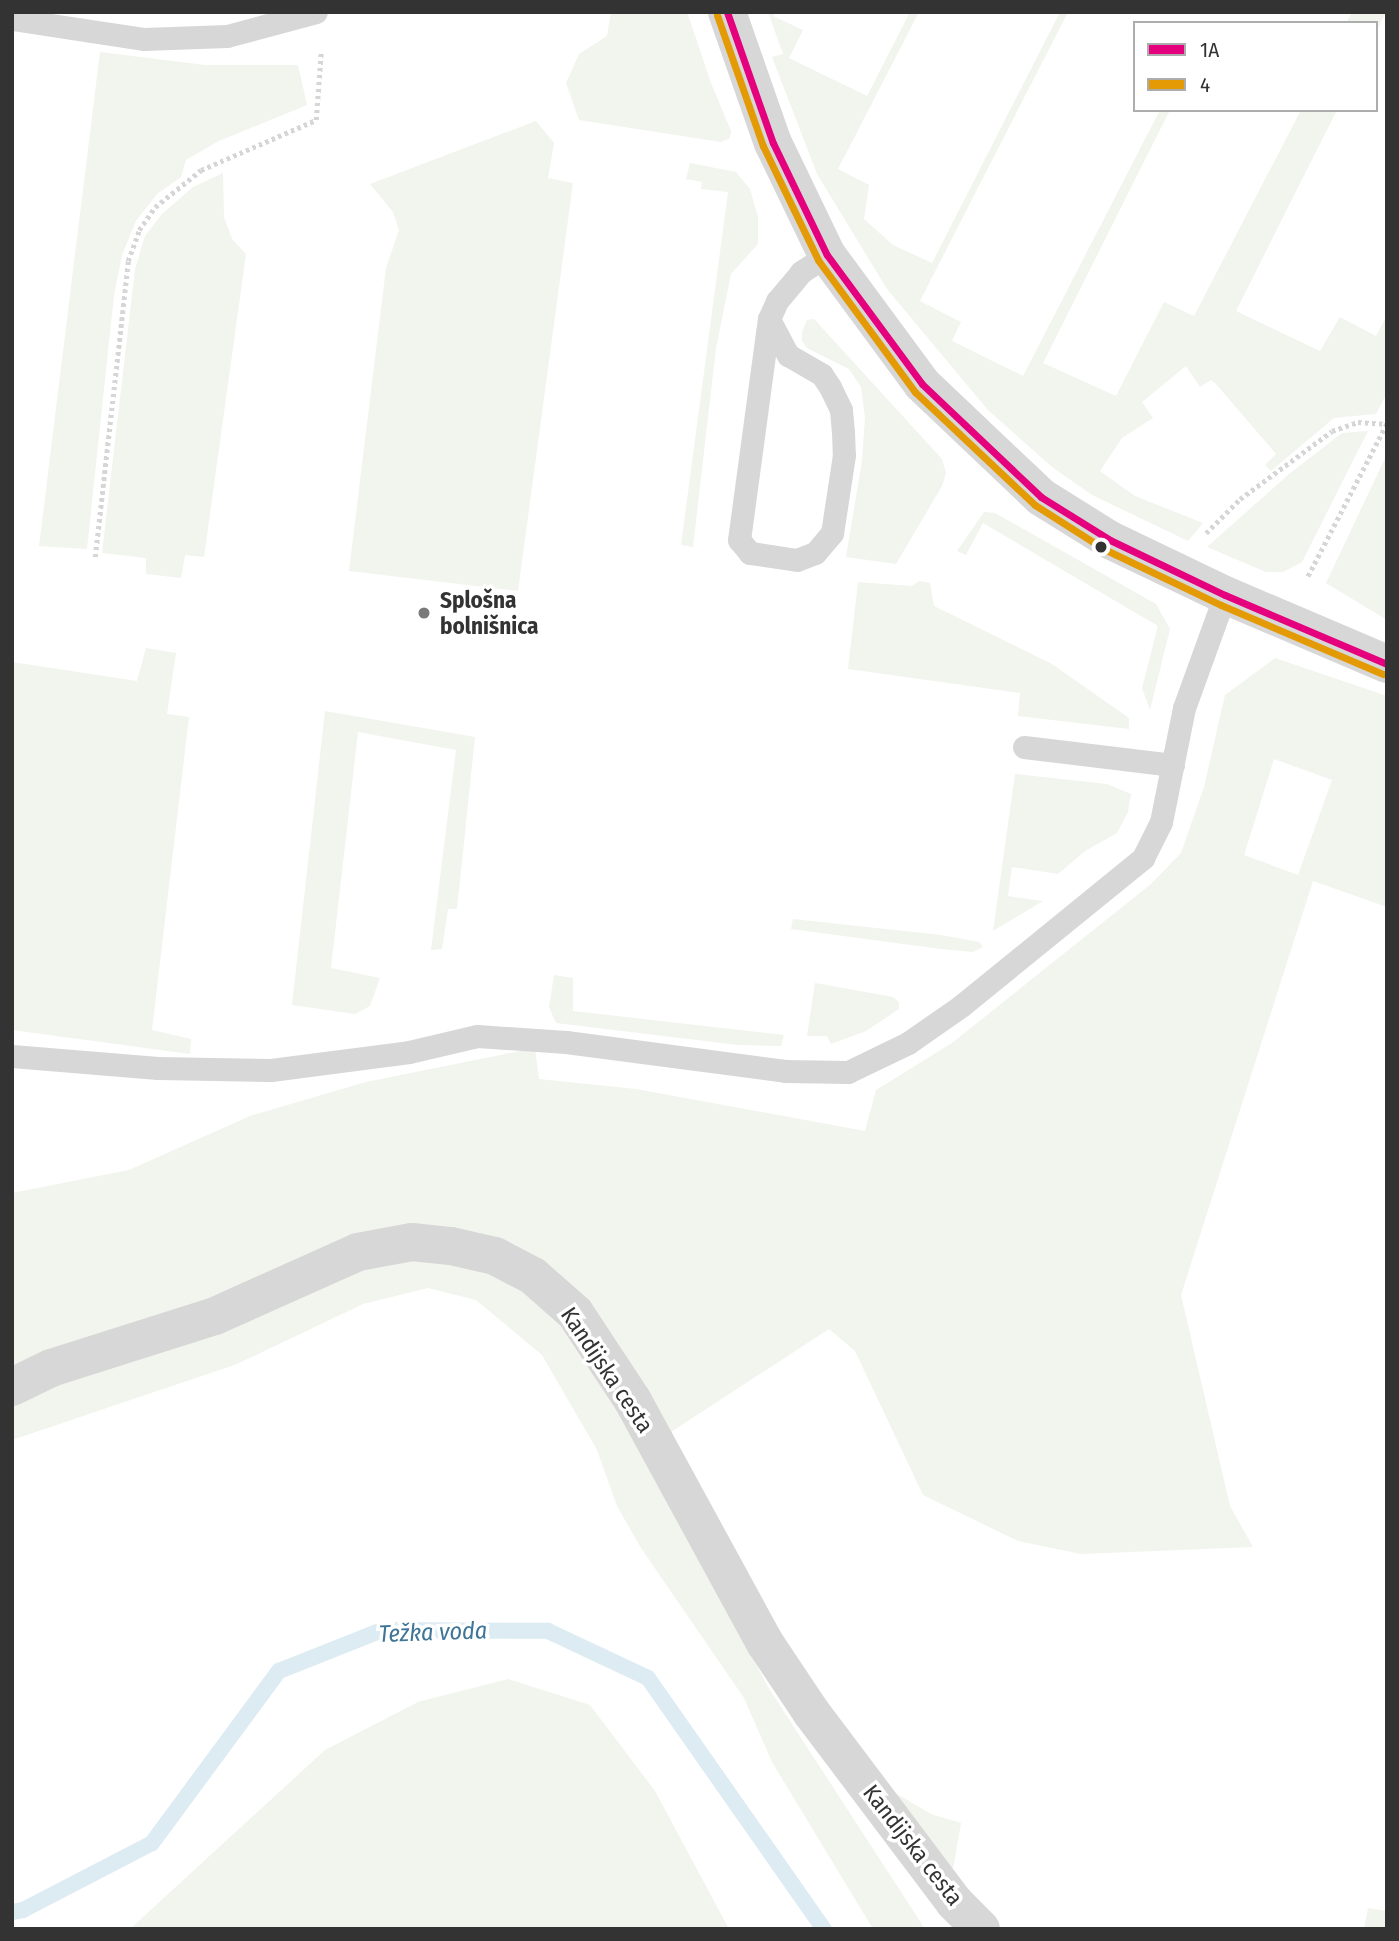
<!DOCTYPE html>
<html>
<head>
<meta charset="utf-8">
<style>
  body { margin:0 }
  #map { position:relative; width:1399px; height:1941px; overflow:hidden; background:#fff; font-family:"Fira Sans Condensed",sans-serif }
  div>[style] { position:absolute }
  .green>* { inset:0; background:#f1f5ed }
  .stream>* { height:16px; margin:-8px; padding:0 8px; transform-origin:8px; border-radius:8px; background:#ddebf3 }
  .path>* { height:4.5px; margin-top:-2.25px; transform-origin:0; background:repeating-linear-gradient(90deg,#d6d6d6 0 3.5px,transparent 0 7px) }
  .lane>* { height:23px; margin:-11.5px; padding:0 11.5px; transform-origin:11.5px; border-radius:11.5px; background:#d7d7d7 }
  .street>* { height:38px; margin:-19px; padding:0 19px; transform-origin:19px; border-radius:19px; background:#d7d7d7 }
  .bus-1>* { height:7px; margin:-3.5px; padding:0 3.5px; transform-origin:3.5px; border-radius:3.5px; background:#e5007d }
  .bus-2>* { height:7px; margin:-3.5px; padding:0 3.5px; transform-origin:3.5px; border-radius:3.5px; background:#e39a05 }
  .dots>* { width:19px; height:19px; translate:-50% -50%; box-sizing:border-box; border:4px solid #fff; border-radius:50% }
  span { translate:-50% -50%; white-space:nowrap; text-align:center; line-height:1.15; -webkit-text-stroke:7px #fff; paint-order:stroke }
  .poi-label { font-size:23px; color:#333; font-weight:700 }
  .left { translate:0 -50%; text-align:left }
  .street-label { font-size:23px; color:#333 }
  .water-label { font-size:24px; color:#3f7597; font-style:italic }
  .frame { position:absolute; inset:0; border:14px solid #333; pointer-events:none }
  .legend { position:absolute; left:1133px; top:21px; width:245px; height:91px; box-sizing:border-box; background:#fff; border:2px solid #adadad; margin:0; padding:9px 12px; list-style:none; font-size:21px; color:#333 }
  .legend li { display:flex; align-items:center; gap:14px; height:35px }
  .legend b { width:35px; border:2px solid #adadad }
</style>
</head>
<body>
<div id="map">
  <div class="green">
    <div style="clip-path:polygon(611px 12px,687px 12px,711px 83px,731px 131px,730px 138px,721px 142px,579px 120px,566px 83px,579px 54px,607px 36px)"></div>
    <div style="clip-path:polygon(768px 12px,775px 12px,773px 16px,803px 30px,789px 58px,867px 96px,910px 12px,919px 12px,838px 169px,869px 185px,864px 219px,893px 245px,932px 263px,1060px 12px,1068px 12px,920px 301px,961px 322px,952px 341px,1023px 376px,1160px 110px,1170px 110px,1043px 363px,1116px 396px,1164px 302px,1194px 316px,1301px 110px,1337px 110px,1236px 311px,1320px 351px,1340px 317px,1376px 336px,1387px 315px,1387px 393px,1376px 414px,1334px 418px,1271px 471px,1265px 465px,1276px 454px,1216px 384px,1211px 380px,1200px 387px,1186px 366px,1142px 402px,1153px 418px,1122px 438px,1100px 471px,1135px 496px,1203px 523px,1188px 541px,1092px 495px,1052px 467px,988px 410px,887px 289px,817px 174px,772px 57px,783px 54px)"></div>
    <div style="clip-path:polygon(1352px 12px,1386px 12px,1376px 32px,1376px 23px,1346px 23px)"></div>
    <div style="clip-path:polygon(100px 52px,205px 65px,298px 65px,307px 105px,219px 141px,186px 160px,181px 177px,157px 194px,136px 221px,122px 255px,114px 295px,87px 549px,39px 546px)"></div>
    <div style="clip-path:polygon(536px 121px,554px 143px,548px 178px,573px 183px,518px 591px,349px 571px,386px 268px,399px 230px,393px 212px,370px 184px)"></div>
    <div style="clip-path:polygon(690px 163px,736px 172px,750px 189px,758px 217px,758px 244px,731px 274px,716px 348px,693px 547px,681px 545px,728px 192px,701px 189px,702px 182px,686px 179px)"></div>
    <div style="clip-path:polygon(223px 173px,224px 217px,232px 239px,246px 254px,204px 557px,185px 555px,181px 578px,146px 574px,146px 558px,102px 553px,135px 269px,145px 236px,162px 214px,193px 187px)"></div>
    <div style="clip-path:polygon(814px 319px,942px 459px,946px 473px,942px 486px,896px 564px,846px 557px,862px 460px,865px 418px,861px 387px,849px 369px,807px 348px,802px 341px,802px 332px,807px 320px)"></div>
    <div style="clip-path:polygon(1368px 431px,1302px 562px,1283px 572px,1266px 572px,1207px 547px,1289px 474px,1342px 433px)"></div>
    <div style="clip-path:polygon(1387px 454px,1387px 620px,1326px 583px)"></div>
    <div style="clip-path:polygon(984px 512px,995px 513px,1156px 604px,1170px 629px,1150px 710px,1142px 688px,1158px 626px,983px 523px,966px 555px,957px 551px)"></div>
    <div style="clip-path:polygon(919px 581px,930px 583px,934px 606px,1052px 664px,1129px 718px,1129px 729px,1018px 716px,1020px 693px,848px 669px,858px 582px,912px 586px)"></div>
    <div style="clip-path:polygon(146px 648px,176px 653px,167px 714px,189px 717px,152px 1030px,191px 1039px,190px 1054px,12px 1030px,12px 662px,137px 681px)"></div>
    <div style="clip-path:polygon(evenodd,1275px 658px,1387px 696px,1387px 907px,1313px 881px,1181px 1295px,1230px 1506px,1253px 1547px,1081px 1554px,1018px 1541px,923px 1495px,855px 1351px,829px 1329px,671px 1432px,628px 1366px,435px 1229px,12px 1375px,12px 1193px,129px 1170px,250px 1116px,366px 1082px,535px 1048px,539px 1079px,636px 1089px,865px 1131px,876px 1090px,952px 1043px,1151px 884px,1181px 853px,1204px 787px,1225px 695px,1275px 658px,1274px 759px,1332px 780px,1298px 875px,1244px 855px,1274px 759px)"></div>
    <div style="clip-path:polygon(325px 711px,475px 737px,457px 909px,448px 909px,442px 949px,431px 950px,456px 750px,358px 732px,331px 968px,380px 978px,370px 1006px,355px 1014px,292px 1005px)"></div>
    <div style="clip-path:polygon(1015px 774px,1107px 784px,1131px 794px,1128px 812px,1117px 833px,1085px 851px,1058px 874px,1012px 867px,1008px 896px,1043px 901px,993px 931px)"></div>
    <div style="clip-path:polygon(793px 919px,941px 935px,979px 942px,983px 947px,973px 952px,941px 949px,791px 929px)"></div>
    <div style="clip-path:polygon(554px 975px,573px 978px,573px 1011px,784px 1035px,781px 1046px,738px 1045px,556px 1023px,549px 1007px)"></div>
    <div style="clip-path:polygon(815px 983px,893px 997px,899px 1002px,899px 1009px,866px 1031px,831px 1044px,827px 1036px,807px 1036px)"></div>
    <div style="clip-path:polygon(447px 1257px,496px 1271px,550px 1309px,620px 1405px,768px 1687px,925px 1929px,873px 1929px,772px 1762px,744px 1698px,641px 1548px,617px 1506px,597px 1450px,542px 1355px,476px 1300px,428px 1288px,363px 1304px,237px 1364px,12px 1440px,12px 1405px,27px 1394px,378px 1259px)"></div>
    <div style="clip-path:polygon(508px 1679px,590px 1705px,655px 1791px,729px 1929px,130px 1929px,325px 1750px,418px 1702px)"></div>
    <div style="clip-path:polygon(887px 1788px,931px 1814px,961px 1823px,953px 1869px)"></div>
    <div style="clip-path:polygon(1368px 1908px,1387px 1911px,1387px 1929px,1364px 1929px)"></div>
  </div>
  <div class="stream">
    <div style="left:12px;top:1912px;width:11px;rotate:-10deg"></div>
    <div style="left:23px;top:1910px;width:145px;rotate:-27.4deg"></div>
    <div style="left:152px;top:1843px;width:214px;rotate:-53.6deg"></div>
    <div style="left:279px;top:1671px;width:111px;rotate:-21.7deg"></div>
    <div style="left:382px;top:1630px;width:166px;rotate:0.3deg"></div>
    <div style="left:548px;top:1631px;width:110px;rotate:25.2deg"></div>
    <div style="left:648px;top:1678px;width:307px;rotate:55deg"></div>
  </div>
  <div class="path">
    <div style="left:1206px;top:533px;width:48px;rotate:-45deg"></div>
    <div style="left:1240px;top:499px;width:114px;rotate:-36.5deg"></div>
    <div style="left:1332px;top:431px;width:28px;rotate:-19deg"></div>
    <div style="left:1358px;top:422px;width:29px;rotate:4deg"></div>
    <div style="left:1387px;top:424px;width:172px;rotate:117.3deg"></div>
    <div style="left:95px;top:557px;width:298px;rotate:-83.6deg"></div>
    <div style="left:128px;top:261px;width:33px;rotate:-70deg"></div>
    <div style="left:139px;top:230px;width:28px;rotate:-55deg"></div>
    <div style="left:155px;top:207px;width:59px;rotate:-38.8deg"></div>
    <div style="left:201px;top:170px;width:125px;rotate:-23.5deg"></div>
    <div style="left:316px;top:120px;width:68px;rotate:-85.8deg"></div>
  </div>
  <div class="lane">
    <div style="left:12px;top:19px;width:134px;rotate:8.6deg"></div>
    <div style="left:144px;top:39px;width:83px;rotate:-2.1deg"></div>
    <div style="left:227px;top:36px;width:92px;rotate:-15.1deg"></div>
    <div style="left:769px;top:319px;width:41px;rotate:62.2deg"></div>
    <div style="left:788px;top:355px;width:39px;rotate:30deg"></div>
    <div style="left:822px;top:375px;width:14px;rotate:56deg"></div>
    <div style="left:830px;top:387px;width:25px;rotate:64deg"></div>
    <div style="left:841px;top:410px;width:21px;rotate:85deg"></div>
    <div style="left:843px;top:431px;width:24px;rotate:88deg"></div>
    <div style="left:844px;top:455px;width:79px;rotate:98.7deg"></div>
    <div style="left:832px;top:533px;width:26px;rotate:130deg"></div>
    <div style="left:815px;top:553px;width:19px;rotate:159deg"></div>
    <div style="left:797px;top:560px;width:48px;rotate:-171.5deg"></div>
    <div style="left:750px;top:553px;width:17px;rotate:-130deg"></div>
    <div style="left:739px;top:540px;width:223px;rotate:-82.3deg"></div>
    <div style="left:769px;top:319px;width:20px;rotate:-66deg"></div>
    <div style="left:777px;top:301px;width:38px;rotate:-50deg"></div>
    <div style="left:801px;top:272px;width:31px;rotate:-33deg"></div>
    <div style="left:1024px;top:747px;width:150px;rotate:6.9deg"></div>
    <div style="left:12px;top:1056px;width:146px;rotate:4.7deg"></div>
    <div style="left:158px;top:1068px;width:113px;rotate:1deg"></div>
    <div style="left:271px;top:1070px;width:139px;rotate:-7.4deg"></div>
    <div style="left:409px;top:1052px;width:70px;rotate:-13.2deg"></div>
    <div style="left:477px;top:1036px;width:89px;rotate:3.9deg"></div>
    <div style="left:566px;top:1042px;width:221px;rotate:7.5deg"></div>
    <div style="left:785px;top:1071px;width:63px;rotate:0.9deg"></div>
    <div style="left:848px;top:1072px;width:67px;rotate:-25.8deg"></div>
    <div style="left:908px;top:1043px;width:65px;rotate:-34.9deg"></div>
    <div style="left:961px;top:1006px;width:235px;rotate:-39.1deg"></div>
    <div style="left:1143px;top:858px;width:40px;rotate:-63.4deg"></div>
    <div style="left:1161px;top:822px;width:116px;rotate:-78.6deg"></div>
    <div style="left:1184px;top:708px;width:120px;rotate:-70.1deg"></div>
  </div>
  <div class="street">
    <div style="left:727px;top:12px;width:139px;rotate:70.7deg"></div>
    <div style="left:773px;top:143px;width:124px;rotate:64.3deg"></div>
    <div style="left:827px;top:255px;width:160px;rotate:53.6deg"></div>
    <div style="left:922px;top:384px;width:164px;rotate:43.5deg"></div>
    <div style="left:1041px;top:497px;width:81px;rotate:31.9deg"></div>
    <div style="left:1110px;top:540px;width:127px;rotate:25.6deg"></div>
    <div style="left:1225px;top:595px;width:176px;rotate:23.1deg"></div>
    <div style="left:12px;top:1387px;width:43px;rotate:-26deg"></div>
    <div style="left:51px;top:1368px;width:172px;rotate:-17.6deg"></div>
    <div style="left:215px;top:1316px;width:157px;rotate:-24.1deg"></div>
    <div style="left:358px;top:1252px;width:55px;rotate:-10.5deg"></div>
    <div style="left:412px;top:1242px;width:39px;rotate:6deg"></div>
    <div style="left:451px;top:1246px;width:45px;rotate:12.8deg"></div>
    <div style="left:495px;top:1256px;width:43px;rotate:27.8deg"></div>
    <div style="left:533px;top:1276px;width:56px;rotate:41.4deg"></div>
    <div style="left:575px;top:1313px;width:105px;rotate:56.6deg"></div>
    <div style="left:633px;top:1401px;width:276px;rotate:61.4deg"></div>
    <div style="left:765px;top:1643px;width:83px;rotate:56.3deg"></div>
    <div style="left:811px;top:1712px;width:238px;rotate:53deg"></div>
    <div style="left:954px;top:1902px;width:38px;rotate:45deg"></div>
  </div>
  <div class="bus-1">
    <div style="left:727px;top:12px;width:139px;rotate:70.7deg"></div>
    <div style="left:773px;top:143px;width:124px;rotate:64.3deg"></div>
    <div style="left:827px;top:255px;width:160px;rotate:53.6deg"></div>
    <div style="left:922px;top:384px;width:164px;rotate:43.5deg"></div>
    <div style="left:1041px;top:497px;width:81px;rotate:31.9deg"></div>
    <div style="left:1110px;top:540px;width:127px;rotate:25.6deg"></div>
    <div style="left:1225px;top:595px;width:176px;rotate:23.1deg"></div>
  </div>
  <div class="bus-2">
    <div style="left:717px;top:15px;width:139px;rotate:70.7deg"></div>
    <div style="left:763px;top:146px;width:127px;rotate:64.2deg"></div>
    <div style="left:818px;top:260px;width:164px;rotate:53.7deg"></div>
    <div style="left:915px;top:392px;width:165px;rotate:43.3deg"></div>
    <div style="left:1035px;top:505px;width:82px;rotate:32.5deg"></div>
    <div style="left:1104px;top:549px;width:130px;rotate:25.6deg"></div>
    <div style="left:1221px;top:605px;width:176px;rotate:23.1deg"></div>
  </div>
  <div class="dots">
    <div style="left:1101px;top:547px;background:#333"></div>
    <div style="left:424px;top:613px;background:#7a7a7a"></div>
  </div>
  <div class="poi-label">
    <span class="left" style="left:440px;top:613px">Splošna<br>bolnišnica</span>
  </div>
  <div class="street-label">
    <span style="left:607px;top:1370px;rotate:56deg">Kandijska cesta</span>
    <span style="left:913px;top:1845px;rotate:52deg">Kandijska cesta</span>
  </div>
  <div class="water-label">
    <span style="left:433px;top:1633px;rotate:-2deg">Težka voda</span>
  </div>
  <div class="frame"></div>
  <ul class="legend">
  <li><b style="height:9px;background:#e5007d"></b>1A</li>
  <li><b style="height:9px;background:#e39a05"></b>4</li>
  </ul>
</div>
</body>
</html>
